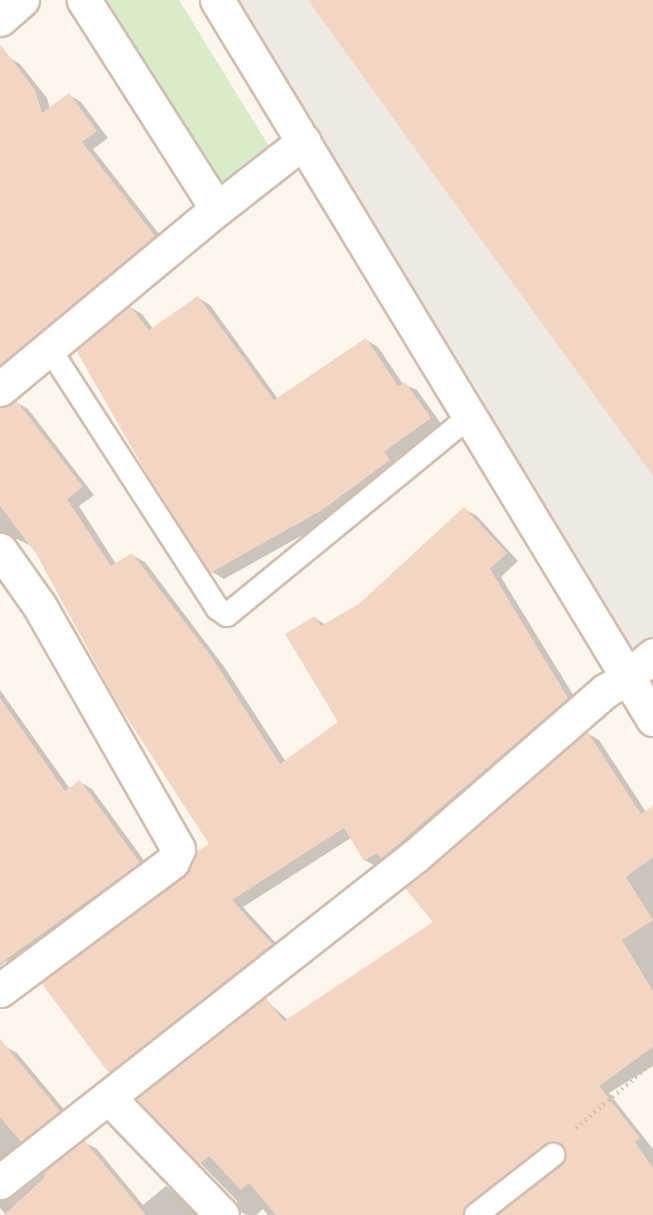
<!DOCTYPE html>
<html>
<head>
<meta charset="utf-8">
<style>
  body { margin:0 }
  #map { position:relative; width:653px; height:1215px; overflow:hidden; background:#fdf6ec; font-family:Karla,sans-serif }
  div>[style] { position:absolute }
  .industrial>* { inset:0; background:#efe9e4 }
  .green>* { inset:0; background:#d8ecc9 }
  .shadow>* { inset:0; background:#0003 }
  .building>* { inset:0; background:#f3d5c3 }
  .path>* { height:4px; margin-top:-2px; transform-origin:0; background:repeating-linear-gradient(90deg,#d9b8a5 0 1.5px,transparent 0 6px) }
  .roads { filter:drop-shadow(2px 0 #d1beb0) drop-shadow(-2px 0 #d1beb0) drop-shadow(0 2px #d1beb0) drop-shadow(0 -2px #d1beb0) }
  .lane>* { height:22px; margin:-11px; padding:0 11px; transform-origin:11px; border-radius:11px; background:#fff }
  .street>* { height:33px; margin:-16.5px; padding:0 16.5px; transform-origin:16.5px; border-radius:16.5px; background:#fff }
  .secondary>* { height:33px; margin:-16.5px; padding:0 16.5px; transform-origin:16.5px; border-radius:16.5px; background:#fff }
  span { translate:-50% -50%; white-space:nowrap; text-align:center; line-height:1.15; -webkit-text-stroke:4.5px #fffaf3; paint-order:stroke }
</style>
</head>
<body>
<div id="map">
  <div class="industrial">
    <div style="clip-path:polygon(232px 0,653px 0,653px 683px,623px 634px)"></div>
  </div>
  <div class="green">
    <div style="clip-path:polygon(104px 0,179px 0,270px 148px,234px 183px,213px 179px)"></div>
  </div>
  <div class="shadow">
    <div style="clip-path:polygon(8px 57px,20px 64px,47px 98px,50px 109px,69px 95px,81px 102px,108px 138px,93px 149px,166px 243px,0 382px,0 63px)"></div>
    <div style="clip-path:polygon(198px 298px,210px 305px,278px 399px,366px 340px,378px 347px,403px 384px,417px 390px,442px 425px,395px 459px,401px 467px,335px 517px,224px 579px,212px 572px,130px 307px,142px 314px,153px 329px)"></div>
    <div style="clip-path:polygon(16px 402px,28px 409px,94px 495px,79px 506px,116px 564px,132px 555px,145px 562px,225px 668px,286px 762px,340px 722px,315px 618px,326px 625px,360px 604px,464px 509px,477px 516px,518px 561px,501px 577px,580px 706px,377px 867px,365px 860px,351px 838px,243px 907px,284px 952px,122px 1079px,110px 1072px,184px 878px,211px 844px,34px 547px,17px 539px,0 544px,0 408px)"></div>
    <div style="clip-path:polygon(0 690px,70px 789px,80px 782px,92px 789px,151px 870px,16px 967px,6px 961px,0 966px,0 887px,41px 934px,78px 904px,0 801px)"></div>
    <div style="clip-path:polygon(587px 733px,599px 740px,646px 812px,653px 808px,653px 1066px,609px 1093px,653px 1149px,653px 1215px,500px 1215px,563px 1167px,568px 1154px,565px 1149px,557px 1150px,477px 1215px,268px 1215px,263px 1209px,256px 1215px,247px 1215px,241px 1212px,237px 1201px,138px 1099px,265px 999px,288px 1020px,435px 922px)"></div>
    <div style="clip-path:polygon(4px 1046px,17px 1053px,72px 1119px,0 1178px,0 1049px)"></div>
    <div style="clip-path:polygon(84px 1142px,97px 1149px,143px 1205px,166px 1186px,202px 1215px,6px 1215px,0 1208px,0 1201px,12px 1198px)"></div>
  </div>
  <div class="building">
    <div style="clip-path:polygon(308px 0,653px 0,653px 476px,455px 204px)"></div>
    <div style="clip-path:polygon(0 44px,35px 90px,42px 113px,69px 93px,97px 131px,82px 142px,155px 236px,0 365px)"></div>
    <div style="clip-path:polygon(198px 296px,274px 400px,366px 338px,398px 386px,405px 382px,431px 418px,384px 452px,390px 460px,322px 510px,210px 573px,141px 464px,76px 350px,130px 306px,149px 330px)"></div>
    <div style="clip-path:polygon(16px 400px,83px 487px,67px 499px,111px 566px,132px 553px,213px 659px,280px 764px,338px 722px,285px 634px,315px 616px,321px 626px,360px 603px,464px 507px,507px 553px,490px 569px,568px 698px,381px 859px,377px 853px,364px 861px,344px 828px,232px 900px,272px 944px,109px 1073px,41px 983px,183px 877px,196px 852px,209px 844px,116px 701px,37px 555px,0 506px,0 407px)"></div>
    <div style="clip-path:polygon(0 698px,65px 791px,80px 780px,140px 863px,0 964px)"></div>
    <div style="clip-path:polygon(587px 731px,641px 814px,653px 806px,653px 857px,626px 877px,653px 920px,622px 940px,653px 991px,653px 1047px,599px 1086px,640px 1138px,635px 1142px,653px 1168px,653px 1215px,498px 1215px,565px 1161px,564px 1147px,552px 1142px,468px 1204px,463px 1215px,276px 1215px,249px 1183px,241px 1190px,209px 1156px,199px 1164px,136px 1099px,265px 997px,284px 1021px,433px 922px,405px 888px)"></div>
    <div style="clip-path:polygon(0 1039px,60px 1111px,21px 1142px,0 1117px)"></div>
    <div style="clip-path:polygon(84px 1140px,146px 1215px,4px 1215px,44px 1178px,45px 1171px)"></div>
  </div>
  <div class="path">
    <div style="left:576px;top:1128px;width:101px;rotate:-40.2deg"></div>
  </div>
  <div class="roads">
    <div class="lane">
      <div style="left:49px;top:348px;width:310px;rotate:57.1deg"></div>
      <div style="left:217px;top:608px;width:12px;rotate:35deg"></div>
      <div style="left:227px;top:615px;width:315px;rotate:-39.3deg"></div>
      <div style="left:476px;top:1215px;width:98px;rotate:-37.9deg"></div>
    </div>
    <div class="street">
      <div style="left:217px;top:0;width:841px;rotate:58.77deg"></div>
      <div style="left:0;top:19px;width:29px;rotate:-41deg"></div>
      <div style="left:217px;top:209px;width:110px;rotate:-38deg"></div>
      <div style="left:0;top:389px;width:282px;rotate:-39.7deg"></div>
      <div style="left:217px;top:209px;width:248px;rotate:-122.5deg"></div>
      <div style="left:0;top:550px;width:67px;rotate:54.7deg"></div>
      <div style="left:39px;top:605px;width:281px;rotate:60.3deg"></div>
      <div style="left:178px;top:849px;width:14px;rotate:115deg"></div>
      <div style="left:172px;top:862px;width:214px;rotate:143.3deg"></div>
      <div style="left:110px;top:1099px;width:161px;rotate:46deg"></div>
      <div style="left:0;top:1182px;width:528px;rotate:-38.15deg"></div>
      <div style="left:415px;top:856px;width:252px;rotate:-41deg"></div>
      <div style="left:605px;top:691px;width:26px;rotate:-31deg"></div>
    </div>
    <div class="secondary">
      <div style="left:627px;top:678px;width:35px;rotate:-41deg"></div>
    </div>
  </div>
</div>
</body>
</html>
